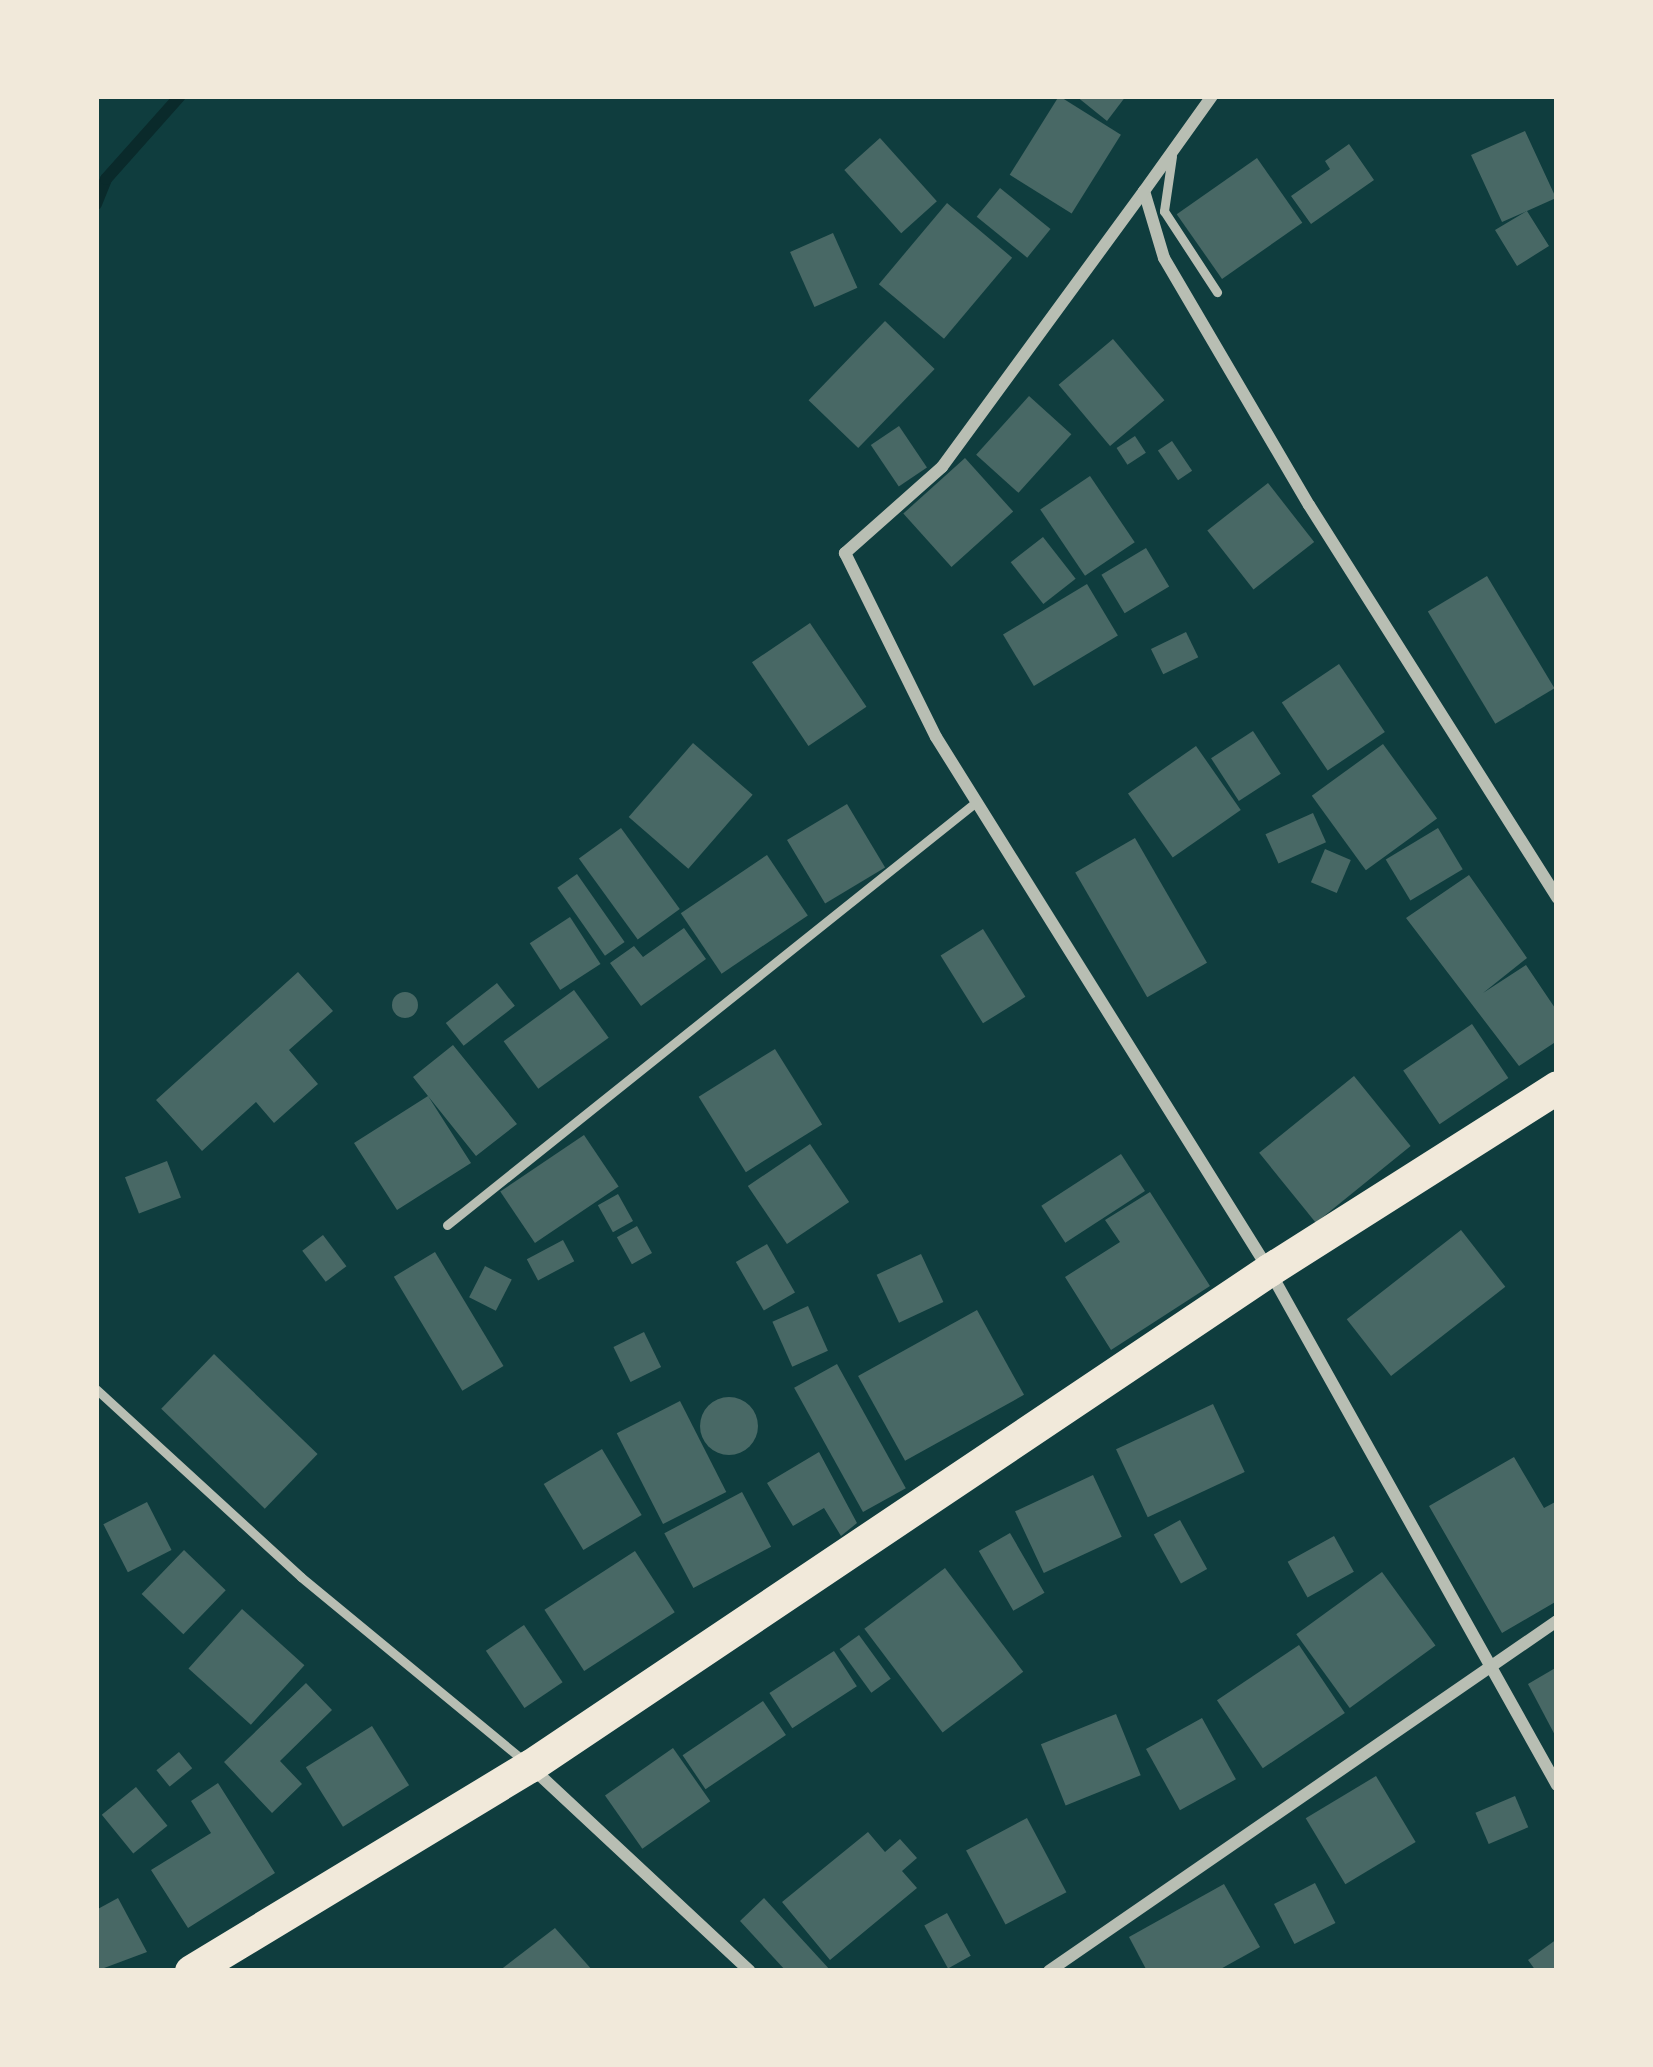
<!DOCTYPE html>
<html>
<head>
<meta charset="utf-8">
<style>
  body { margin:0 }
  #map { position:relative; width:1653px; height:2067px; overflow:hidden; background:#0f3d3e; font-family:Figtree,sans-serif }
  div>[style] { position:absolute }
  .stream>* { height:12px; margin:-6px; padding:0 6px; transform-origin:6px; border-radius:6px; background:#0a2a2b }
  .building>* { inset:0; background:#486865; transform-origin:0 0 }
  .round { border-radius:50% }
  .service>* { height:9px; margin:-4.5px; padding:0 4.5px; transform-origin:4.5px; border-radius:4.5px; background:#b8beb3 }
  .minor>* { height:12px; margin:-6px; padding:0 6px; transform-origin:6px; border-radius:6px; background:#b8beb3 }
  .trunk>* { height:33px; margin:-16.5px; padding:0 16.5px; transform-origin:16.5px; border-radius:16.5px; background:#f1e9da }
  span { translate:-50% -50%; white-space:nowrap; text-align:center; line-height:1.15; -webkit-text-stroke:9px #f1e9da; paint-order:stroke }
  .frame { position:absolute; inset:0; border:99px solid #f1e9da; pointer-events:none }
</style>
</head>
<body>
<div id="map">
  <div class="stream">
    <div style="left:96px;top:204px;width:27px;rotate:-68deg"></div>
    <div style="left:106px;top:179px;width:111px;rotate:-48.3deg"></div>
  </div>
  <div class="building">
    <div style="left:1059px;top:96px;width:73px;height:93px;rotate:32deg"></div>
    <div style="clip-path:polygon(1076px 96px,1126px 96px,1107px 121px)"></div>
    <div style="clip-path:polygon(1525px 131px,1556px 198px,1527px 211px,1549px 246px,1517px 266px,1495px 230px,1527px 211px,1502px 222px,1471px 155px)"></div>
    <div style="left:880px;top:138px;width:85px;height:48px;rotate:48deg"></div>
    <div style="clip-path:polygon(1349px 144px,1374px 180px,1311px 224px,1291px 196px,1330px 169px,1325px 161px)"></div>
    <div style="left:1257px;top:158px;width:79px;height:98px;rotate:55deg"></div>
    <div style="left:1000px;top:188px;width:65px;height:37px;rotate:39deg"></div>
    <div style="left:947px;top:203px;width:85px;height:106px;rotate:40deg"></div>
    <div style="left:833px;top:233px;width:60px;height:47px;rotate:66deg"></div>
    <div style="left:885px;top:321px;width:69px;height:110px;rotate:44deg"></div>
    <div style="left:1113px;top:339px;width:80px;height:71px;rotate:50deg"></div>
    <div style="left:1029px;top:396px;width:57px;height:79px;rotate:42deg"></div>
    <div style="left:899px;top:426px;width:50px;height:34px;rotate:56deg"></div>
    <div style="left:1135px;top:436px;width:20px;height:22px;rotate:57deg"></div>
    <div style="left:1172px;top:441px;width:36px;height:17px;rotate:56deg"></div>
    <div style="left:965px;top:458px;width:72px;height:83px;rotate:48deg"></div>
    <div style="left:1090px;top:476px;width:80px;height:60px;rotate:56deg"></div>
    <div style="left:1268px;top:483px;width:75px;height:77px;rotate:52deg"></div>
    <div style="left:1043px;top:537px;width:53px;height:41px;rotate:52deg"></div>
    <div style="left:1146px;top:548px;width:45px;height:52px;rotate:59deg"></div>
    <div style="left:1487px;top:576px;width:131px;height:69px;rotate:59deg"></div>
    <div style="left:1087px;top:584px;width:60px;height:98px;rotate:59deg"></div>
    <div style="left:810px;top:623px;width:101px;height:70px;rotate:56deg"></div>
    <div style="left:1186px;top:632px;width:28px;height:39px;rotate:64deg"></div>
    <div style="left:1339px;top:664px;width:82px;height:69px;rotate:56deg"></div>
    <div style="left:1253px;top:731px;width:51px;height:50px;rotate:57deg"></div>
    <div style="left:693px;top:743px;width:79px;height:98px;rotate:41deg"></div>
    <div style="left:1383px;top:744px;width:92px;height:88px;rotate:54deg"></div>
    <div style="left:1196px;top:746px;width:78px;height:83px;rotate:55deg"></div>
    <div style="left:847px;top:804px;width:74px;height:70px;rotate:59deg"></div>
    <div style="left:1313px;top:813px;width:32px;height:52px;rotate:66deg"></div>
    <div style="left:621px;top:828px;width:100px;height:52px;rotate:54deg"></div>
    <div style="left:1438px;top:828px;width:48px;height:61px;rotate:59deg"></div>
    <div style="left:1135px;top:838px;width:144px;height:69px;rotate:60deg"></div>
    <div style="left:1325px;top:849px;width:28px;height:36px;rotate:23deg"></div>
    <div style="left:767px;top:855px;width:73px;height:104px;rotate:56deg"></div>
    <div style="left:577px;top:874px;width:83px;height:24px;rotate:55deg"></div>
    <div style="clip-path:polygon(1469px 875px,1527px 958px,1483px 993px,1526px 965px,1557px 1011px,1557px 1041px,1519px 1066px,1406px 918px)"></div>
    <div style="left:570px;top:917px;width:56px;height:48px;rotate:57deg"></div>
    <div style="clip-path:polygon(684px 928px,706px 959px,641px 1006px,610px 963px,634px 946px,643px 957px)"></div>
    <div style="left:983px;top:929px;width:80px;height:50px;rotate:58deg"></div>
    <div style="clip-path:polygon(298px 972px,333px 1011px,289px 1050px,318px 1084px,274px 1123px,256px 1102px,202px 1151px,156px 1100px)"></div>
    <div style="left:497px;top:983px;width:29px;height:65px;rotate:52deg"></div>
    <div style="left:574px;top:990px;width:59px;height:87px;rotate:54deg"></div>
    <div class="round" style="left:392px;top:992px;width:26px;height:26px"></div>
    <div style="left:1472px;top:1024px;width:65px;height:83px;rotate:56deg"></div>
    <div style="clip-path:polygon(453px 1045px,517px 1124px,476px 1156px,428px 1096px,471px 1163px,397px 1210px,354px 1143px,428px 1096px,413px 1077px)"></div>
    <div style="left:775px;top:1049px;width:89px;height:90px;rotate:58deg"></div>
    <div style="left:1354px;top:1076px;width:90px;height:122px;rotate:51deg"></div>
    <div style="left:584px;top:1135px;width:62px;height:101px;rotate:56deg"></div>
    <div style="left:810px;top:1144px;width:70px;height:75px;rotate:56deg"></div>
    <div style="left:1121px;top:1154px;width:44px;height:95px;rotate:57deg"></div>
    <div style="left:167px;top:1161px;width:39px;height:45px;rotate:69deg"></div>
    <div style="clip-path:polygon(1150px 1192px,1210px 1286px,1111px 1350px,1065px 1277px,1120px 1242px,1105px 1220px)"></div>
    <div style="left:618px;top:1194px;width:31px;height:23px;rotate:61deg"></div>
    <div style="left:637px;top:1226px;width:31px;height:23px;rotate:61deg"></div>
    <div style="left:1461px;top:1230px;width:72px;height:145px;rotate:52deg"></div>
    <div style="left:323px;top:1235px;width:39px;height:26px;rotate:53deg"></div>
    <div style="left:563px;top:1240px;width:24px;height:41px;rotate:62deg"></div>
    <div style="left:767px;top:1244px;width:56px;height:36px;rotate:60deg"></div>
    <div style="left:435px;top:1252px;width:133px;height:48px;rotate:59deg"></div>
    <div style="left:921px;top:1254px;width:53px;height:49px;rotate:65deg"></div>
    <div style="left:485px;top:1266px;width:30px;height:35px;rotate:27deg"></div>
    <div style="left:808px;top:1306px;width:49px;height:39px;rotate:66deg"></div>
    <div style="left:977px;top:1310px;width:97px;height:136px;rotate:61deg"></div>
    <div style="left:644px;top:1332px;width:39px;height:34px;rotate:64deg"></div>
    <div style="left:214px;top:1354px;width:144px;height:76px;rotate:44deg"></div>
    <div style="left:837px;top:1364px;width:142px;height:49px;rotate:61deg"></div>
    <div class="round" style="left:700px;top:1397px;width:58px;height:58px"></div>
    <div style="left:680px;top:1401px;width:102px;height:71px;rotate:63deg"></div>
    <div style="left:1213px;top:1404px;width:75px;height:107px;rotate:65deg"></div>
    <div style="left:602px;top:1449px;width:77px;height:68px;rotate:59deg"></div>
    <div style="clip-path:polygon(819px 1452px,857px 1523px,841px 1536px,824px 1508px,793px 1526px,767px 1483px)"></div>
    <div style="clip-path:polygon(1514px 1457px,1544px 1508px,1557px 1501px,1557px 1601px,1502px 1633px,1429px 1506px)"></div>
    <div style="left:1093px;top:1475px;width:68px;height:86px;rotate:65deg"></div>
    <div style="left:742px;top:1492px;width:62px;height:88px;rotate:62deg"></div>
    <div style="left:147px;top:1502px;width:54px;height:49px;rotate:63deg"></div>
    <div style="left:1180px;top:1520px;width:56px;height:30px;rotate:61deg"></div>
    <div style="left:1010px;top:1533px;width:69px;height:36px;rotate:60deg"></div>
    <div style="left:1334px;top:1536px;width:41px;height:53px;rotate:61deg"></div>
    <div style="left:184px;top:1550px;width:58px;height:61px;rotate:44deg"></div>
    <div style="left:635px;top:1551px;width:73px;height:108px;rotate:57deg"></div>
    <div style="left:945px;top:1568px;width:130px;height:101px;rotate:53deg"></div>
    <div style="left:1382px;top:1572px;width:91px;height:106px;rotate:54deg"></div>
    <div style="left:242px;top:1609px;width:84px;height:80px;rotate:42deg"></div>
    <div style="left:524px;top:1625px;width:69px;height:46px;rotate:56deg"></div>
    <div style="left:859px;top:1635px;width:54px;height:24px;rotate:54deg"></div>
    <div style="left:1299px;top:1645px;width:82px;height:99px;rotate:56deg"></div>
    <div style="left:834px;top:1651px;width:42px;height:77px;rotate:57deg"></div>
    <div style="clip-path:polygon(1557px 1667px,1557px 1739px,1528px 1684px)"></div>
    <div style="clip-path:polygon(306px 1683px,332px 1710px,280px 1761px,302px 1784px,272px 1813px,224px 1762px)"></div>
    <div style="left:763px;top:1701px;width:41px;height:97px;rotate:56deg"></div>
    <div style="left:1116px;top:1714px;width:66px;height:81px;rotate:68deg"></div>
    <div style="left:1202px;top:1718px;width:70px;height:64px;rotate:61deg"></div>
    <div style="left:372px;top:1726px;width:70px;height:78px;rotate:58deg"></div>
    <div style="left:673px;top:1748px;width:65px;height:83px;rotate:55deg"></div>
    <div style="left:179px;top:1752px;width:21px;height:29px;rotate:51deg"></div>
    <div style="left:1376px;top:1776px;width:77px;height:82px;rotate:59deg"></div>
    <div style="clip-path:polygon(218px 1783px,275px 1873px,188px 1928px,151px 1870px,211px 1833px,191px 1801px)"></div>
    <div style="left:136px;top:1787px;width:50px;height:44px;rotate:51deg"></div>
    <div style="left:1515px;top:1796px;width:34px;height:43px;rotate:67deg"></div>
    <div style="left:1027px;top:1818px;width:84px;height:69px;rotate:62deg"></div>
    <div style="clip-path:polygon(868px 1832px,885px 1852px,900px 1839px,917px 1858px,902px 1871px,917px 1888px,830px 1960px,782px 1902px)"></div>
    <div style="left:1315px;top:1883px;width:45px;height:46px;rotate:63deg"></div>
    <div style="clip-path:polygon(1224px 1884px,1260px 1947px,1217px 1971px,1147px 1971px,1129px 1937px)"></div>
    <div style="clip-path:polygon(118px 1898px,147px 1952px,96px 1971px,96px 1910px)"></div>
    <div style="clip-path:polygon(764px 1898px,831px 1971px,786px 1971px,740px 1921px)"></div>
    <div style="left:947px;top:1913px;width:49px;height:26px;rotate:61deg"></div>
    <div style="clip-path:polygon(555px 1928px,593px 1971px,499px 1971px)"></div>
    <div style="clip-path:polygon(1557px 1939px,1557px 1969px,1536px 1971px,1528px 1960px)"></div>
  </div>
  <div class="service">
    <div style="left:1172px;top:156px;width:56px;rotate:98.3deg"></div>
    <div style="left:1164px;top:211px;width:97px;rotate:56.8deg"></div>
    <div style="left:447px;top:1225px;width:677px;rotate:-38.65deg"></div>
    <div style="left:96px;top:1389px;width:278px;rotate:42.5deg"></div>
    <div style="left:301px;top:1577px;width:286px;rotate:39.5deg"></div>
  </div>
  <div class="minor">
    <div style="left:1212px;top:96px;width:117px;rotate:125.6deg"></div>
    <div style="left:1144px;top:191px;width:70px;rotate:73.4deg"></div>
    <div style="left:1164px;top:258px;width:286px;rotate:59.6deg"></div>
    <div style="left:1309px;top:505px;width:465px;rotate:57.7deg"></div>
    <div style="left:1144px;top:191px;width:342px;rotate:126.2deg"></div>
    <div style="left:942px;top:467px;width:130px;rotate:138.4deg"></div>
    <div style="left:845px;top:553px;width:205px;rotate:63.7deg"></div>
    <div style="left:936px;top:737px;width:628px;rotate:58deg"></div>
    <div style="left:1269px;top:1270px;width:590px;rotate:60.79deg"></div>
    <div style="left:531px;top:1767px;width:299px;rotate:43deg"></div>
    <div style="left:1049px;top:1971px;width:617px;rotate:-34.57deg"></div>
  </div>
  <div class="trunk">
    <div style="left:191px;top:1971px;width:396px;rotate:-31.2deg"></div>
    <div style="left:530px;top:1766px;width:890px;rotate:-33.87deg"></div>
    <div style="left:1269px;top:1270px;width:341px;rotate:-32.4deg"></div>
  </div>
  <div class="frame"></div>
</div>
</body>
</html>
